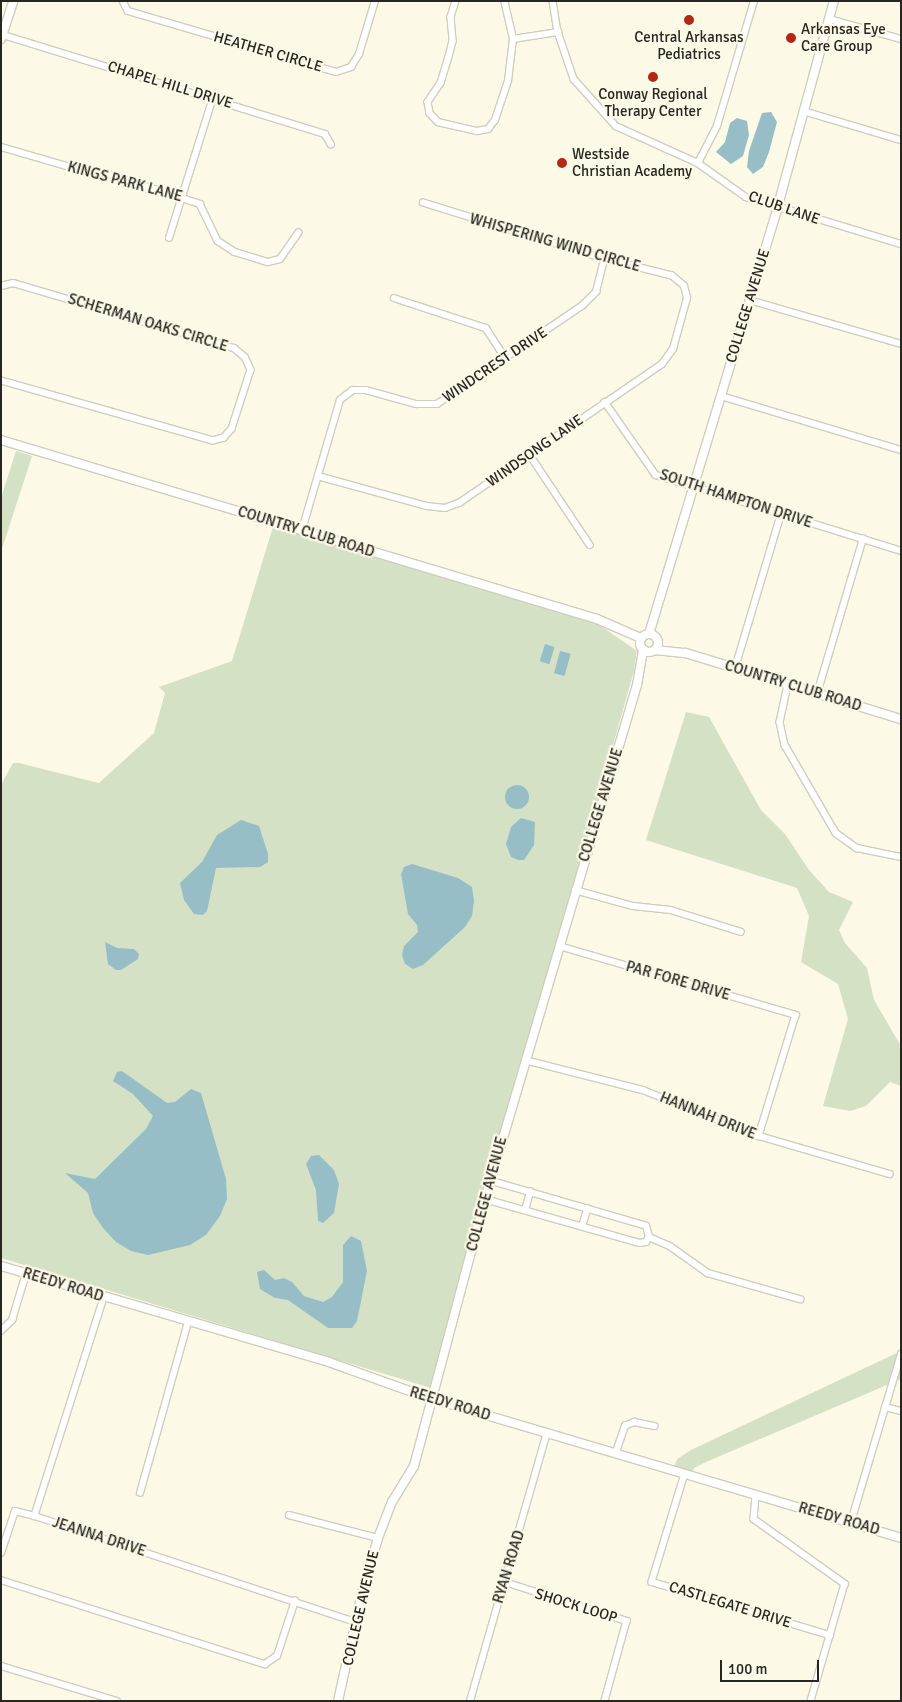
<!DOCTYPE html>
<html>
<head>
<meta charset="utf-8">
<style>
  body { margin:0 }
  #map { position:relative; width:902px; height:1702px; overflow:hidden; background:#fcf9e7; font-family:Signika,sans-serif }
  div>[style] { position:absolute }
  .green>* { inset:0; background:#d4e1c5 }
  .water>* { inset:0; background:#97bec6; transform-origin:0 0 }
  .round { border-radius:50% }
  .roads { filter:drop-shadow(1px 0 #d1cdbd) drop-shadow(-1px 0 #d1cdbd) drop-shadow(0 1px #d1cdbd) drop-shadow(0 -1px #d1cdbd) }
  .street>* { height:5.5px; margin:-2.75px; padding:0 2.75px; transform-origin:2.75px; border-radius:2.75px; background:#fff }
  .secondary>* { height:8px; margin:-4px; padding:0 4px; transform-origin:4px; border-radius:4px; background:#fff }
  .secondary>.ring { margin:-4px; padding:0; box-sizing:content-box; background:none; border:8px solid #fff; border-radius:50% }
  .dots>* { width:14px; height:14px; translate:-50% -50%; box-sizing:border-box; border:2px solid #fcf9e7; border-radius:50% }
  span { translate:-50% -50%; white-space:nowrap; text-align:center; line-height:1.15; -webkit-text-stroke:4.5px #fcf9e7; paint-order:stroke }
  .poi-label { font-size:15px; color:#272620 }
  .left { translate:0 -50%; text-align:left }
  .street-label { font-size:15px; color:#272620 }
  .frame { position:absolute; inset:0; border:2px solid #272620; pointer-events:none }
  .scale { position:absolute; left:720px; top:1660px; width:99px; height:22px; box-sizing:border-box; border:2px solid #272620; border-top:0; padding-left:6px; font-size:15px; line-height:18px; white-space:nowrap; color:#272620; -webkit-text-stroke:4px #fcf9e7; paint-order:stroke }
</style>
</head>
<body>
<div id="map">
  <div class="green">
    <div style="clip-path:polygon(16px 451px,32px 456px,1px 552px,1px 498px)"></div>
    <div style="clip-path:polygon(273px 527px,598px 624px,637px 651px,634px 671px,431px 1388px,1px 1258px,1px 785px,13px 763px,19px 763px,99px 783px,154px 733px,165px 693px,159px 687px,232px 661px)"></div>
    <div style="clip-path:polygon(686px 712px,709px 717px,761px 810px,785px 834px,809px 870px,829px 892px,853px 902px,839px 930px,845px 943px,867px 968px,874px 1000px,901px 1046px,901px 1086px,890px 1082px,866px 1106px,850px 1111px,823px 1106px,848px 1019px,838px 984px,801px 962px,809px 916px,797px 888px,646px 840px)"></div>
    <div style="clip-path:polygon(901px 1351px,901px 1379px,706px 1462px,694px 1468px,691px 1476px,673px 1470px,677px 1459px,691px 1450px)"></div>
  </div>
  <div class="water">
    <div style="clip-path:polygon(771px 112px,777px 122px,769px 152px,763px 167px,753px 174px,747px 167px,749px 151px,762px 113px)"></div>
    <div style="clip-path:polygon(737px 118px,747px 121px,749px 135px,743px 156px,731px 164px,716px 152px,725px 142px,730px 123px)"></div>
    <div style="left:545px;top:644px;width:10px;height:18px;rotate:17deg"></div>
    <div style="left:560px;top:651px;width:11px;height:23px;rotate:15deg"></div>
    <div class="round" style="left:505px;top:785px;width:24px;height:24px"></div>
    <div style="clip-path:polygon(521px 818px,535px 822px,534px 845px,524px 860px,518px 860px,511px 857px,506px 844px,511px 827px)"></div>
    <div style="clip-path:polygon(241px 820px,259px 826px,268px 854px,268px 862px,260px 867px,216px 868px,207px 911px,203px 915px,194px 914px,184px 900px,180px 883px,202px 862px,217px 835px)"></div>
    <div style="clip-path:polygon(412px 864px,458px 878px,472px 887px,474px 901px,472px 916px,465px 927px,423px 965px,413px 969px,405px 964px,402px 955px,404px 946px,418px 932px,417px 925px,408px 914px,401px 874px,404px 867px)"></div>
    <div style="clip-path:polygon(105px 942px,117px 948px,134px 949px,139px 954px,138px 959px,121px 970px,116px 970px,108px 964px)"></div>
    <div style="clip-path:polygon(122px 1071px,167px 1103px,175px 1102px,191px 1089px,201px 1093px,226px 1179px,227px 1199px,220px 1216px,206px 1235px,190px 1245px,148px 1255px,131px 1251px,116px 1242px,103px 1228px,93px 1213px,88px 1193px,65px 1173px,95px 1179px,146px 1129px,153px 1116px,133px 1094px,113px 1081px,117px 1072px)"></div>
    <div style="clip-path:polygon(319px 1155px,334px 1170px,339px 1184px,334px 1213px,323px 1223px,318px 1221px,316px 1190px,306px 1164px,311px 1156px)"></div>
    <div style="clip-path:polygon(351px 1236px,361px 1241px,367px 1271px,357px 1321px,352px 1328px,328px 1328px,288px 1300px,275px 1298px,260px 1289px,257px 1272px,264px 1270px,275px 1280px,284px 1278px,292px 1282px,304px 1296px,323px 1302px,332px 1297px,343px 1282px,343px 1245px)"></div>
  </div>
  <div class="roads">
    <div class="street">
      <div style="left:123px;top:1px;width:11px;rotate:63deg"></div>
      <div style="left:128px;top:11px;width:217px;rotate:16.3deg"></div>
      <div style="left:336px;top:72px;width:16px;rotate:-18deg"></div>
      <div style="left:351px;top:67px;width:15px;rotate:-58deg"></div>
      <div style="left:359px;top:54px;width:55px;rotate:-73.2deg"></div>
      <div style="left:456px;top:1px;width:17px;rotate:107deg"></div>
      <div style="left:451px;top:17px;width:24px;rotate:85deg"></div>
      <div style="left:453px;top:41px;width:16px;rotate:104deg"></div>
      <div style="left:449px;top:57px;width:27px;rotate:107deg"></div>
      <div style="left:441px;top:83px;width:23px;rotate:124deg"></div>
      <div style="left:428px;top:102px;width:11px;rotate:80deg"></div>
      <div style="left:430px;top:113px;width:12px;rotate:48deg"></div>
      <div style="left:438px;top:122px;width:40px;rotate:13deg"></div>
      <div style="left:477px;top:131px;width:11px;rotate:-10deg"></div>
      <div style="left:488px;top:129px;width:11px;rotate:-52deg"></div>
      <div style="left:495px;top:120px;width:41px;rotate:-71.6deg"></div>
      <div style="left:508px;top:81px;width:42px;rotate:-83.2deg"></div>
      <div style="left:513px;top:39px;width:39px;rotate:-103deg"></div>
      <div style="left:553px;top:1px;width:31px;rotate:81deg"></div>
      <div style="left:558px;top:32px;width:50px;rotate:71.2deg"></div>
      <div style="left:574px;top:79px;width:63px;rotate:48.2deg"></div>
      <div style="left:616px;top:126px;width:90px;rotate:24.3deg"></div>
      <div style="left:698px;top:163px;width:59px;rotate:35.3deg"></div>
      <div style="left:746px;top:197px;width:162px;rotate:16.9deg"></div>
      <div style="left:829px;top:19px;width:75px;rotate:15.5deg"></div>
      <div style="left:3px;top:35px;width:337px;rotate:17.1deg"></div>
      <div style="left:325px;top:134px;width:12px;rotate:59deg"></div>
      <div style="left:513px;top:39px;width:46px;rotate:-8.8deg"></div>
      <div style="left:803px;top:111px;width:102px;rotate:16.5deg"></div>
      <div style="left:1px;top:147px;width:90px;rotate:16.2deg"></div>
      <div style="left:87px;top:172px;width:24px;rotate:7deg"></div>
      <div style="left:111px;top:175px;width:94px;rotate:18deg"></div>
      <div style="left:200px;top:204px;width:41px;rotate:64.1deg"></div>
      <div style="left:218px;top:241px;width:20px;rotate:33deg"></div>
      <div style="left:235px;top:252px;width:34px;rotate:17deg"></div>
      <div style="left:268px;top:262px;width:12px;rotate:-14deg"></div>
      <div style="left:280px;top:259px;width:32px;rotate:-55deg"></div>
      <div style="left:698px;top:163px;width:42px;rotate:-62.8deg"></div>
      <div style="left:717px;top:126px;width:130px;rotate:-73.5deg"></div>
      <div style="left:169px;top:238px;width:147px;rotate:-72.6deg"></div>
      <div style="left:1px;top:286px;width:12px;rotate:-14deg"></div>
      <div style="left:13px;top:283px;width:230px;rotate:16.4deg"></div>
      <div style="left:234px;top:348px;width:14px;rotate:39deg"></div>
      <div style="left:245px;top:357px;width:14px;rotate:65deg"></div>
      <div style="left:251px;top:370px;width:62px;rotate:107.9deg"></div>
      <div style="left:232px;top:429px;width:12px;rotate:132deg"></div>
      <div style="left:224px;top:438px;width:11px;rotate:165deg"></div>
      <div style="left:213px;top:441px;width:220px;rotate:-164.2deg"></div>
      <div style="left:394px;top:298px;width:97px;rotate:18.1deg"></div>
      <div style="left:486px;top:328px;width:37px;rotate:57deg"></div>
      <div style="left:749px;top:300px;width:158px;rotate:16.1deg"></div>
      <div style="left:721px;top:396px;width:188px;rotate:16.7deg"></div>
      <div style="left:605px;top:402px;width:89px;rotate:55.1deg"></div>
      <div style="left:656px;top:475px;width:257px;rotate:17.2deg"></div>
      <div style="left:530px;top:455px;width:108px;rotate:56.3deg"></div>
      <div style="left:318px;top:476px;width:113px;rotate:15.4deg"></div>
      <div style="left:427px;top:506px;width:18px;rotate:6deg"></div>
      <div style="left:445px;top:508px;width:15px;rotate:-20deg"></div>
      <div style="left:459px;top:503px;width:246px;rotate:-34.4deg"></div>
      <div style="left:662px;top:364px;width:19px;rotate:-54deg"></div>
      <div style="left:673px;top:349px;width:53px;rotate:-74.6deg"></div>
      <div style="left:687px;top:298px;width:12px;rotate:-104deg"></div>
      <div style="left:684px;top:286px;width:16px;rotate:-140deg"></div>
      <div style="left:672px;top:276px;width:70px;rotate:-166deg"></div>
      <div style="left:604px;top:259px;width:189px;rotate:-162.8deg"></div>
      <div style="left:302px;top:530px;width:135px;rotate:-73.7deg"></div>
      <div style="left:340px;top:400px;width:16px;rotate:-38deg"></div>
      <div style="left:353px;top:390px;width:13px"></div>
      <div style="left:366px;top:390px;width:52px;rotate:15.6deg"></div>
      <div style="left:416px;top:404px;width:21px"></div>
      <div style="left:437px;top:404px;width:175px;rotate:-34.1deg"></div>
      <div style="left:582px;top:306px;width:20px;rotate:-45deg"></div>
      <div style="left:596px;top:292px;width:34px;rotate:-76deg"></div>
      <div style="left:735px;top:668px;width:161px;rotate:-73.4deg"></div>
      <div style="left:788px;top:685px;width:38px;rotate:102deg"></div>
      <div style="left:780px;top:722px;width:24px;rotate:78deg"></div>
      <div style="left:785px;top:745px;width:102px;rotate:59.9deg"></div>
      <div style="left:836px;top:833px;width:26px;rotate:36deg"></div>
      <div style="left:857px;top:848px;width:45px;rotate:11.6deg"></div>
      <div style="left:817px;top:694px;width:162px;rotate:-73.5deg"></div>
      <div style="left:575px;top:890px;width:60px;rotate:15.4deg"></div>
      <div style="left:633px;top:906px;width:38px;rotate:6deg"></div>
      <div style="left:671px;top:910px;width:73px;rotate:17.4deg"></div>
      <div style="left:559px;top:946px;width:247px;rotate:16.2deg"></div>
      <div style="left:796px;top:1015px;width:127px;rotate:107deg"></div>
      <div style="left:525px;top:1060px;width:122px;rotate:14.3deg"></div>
      <div style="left:643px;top:1090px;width:125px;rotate:21.6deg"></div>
      <div style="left:759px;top:1136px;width:136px;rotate:16.2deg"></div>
      <div style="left:485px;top:1199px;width:160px;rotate:15.9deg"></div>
      <div style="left:639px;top:1243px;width:7px;rotate:-8deg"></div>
      <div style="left:646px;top:1242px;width:6px;rotate:-59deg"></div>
      <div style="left:649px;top:1237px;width:11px;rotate:-105deg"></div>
      <div style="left:646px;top:1226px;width:162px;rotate:-163.9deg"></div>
      <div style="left:525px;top:1210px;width:19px;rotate:-74deg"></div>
      <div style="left:582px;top:1227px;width:19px;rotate:-74deg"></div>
      <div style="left:649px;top:1237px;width:23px;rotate:23deg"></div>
      <div style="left:670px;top:1246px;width:47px;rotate:35.4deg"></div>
      <div style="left:708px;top:1273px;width:96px;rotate:15.8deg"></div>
      <div style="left:104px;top:1298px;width:229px;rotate:107.6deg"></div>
      <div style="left:35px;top:1516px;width:338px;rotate:18.3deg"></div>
      <div style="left:1px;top:1331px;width:16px;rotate:-45deg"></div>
      <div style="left:12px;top:1320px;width:48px;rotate:-73.1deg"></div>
      <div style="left:885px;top:1407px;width:16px;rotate:14deg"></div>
      <div style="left:616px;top:1452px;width:28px;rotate:-71deg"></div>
      <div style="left:625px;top:1426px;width:10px;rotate:-24deg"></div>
      <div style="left:634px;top:1422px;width:21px;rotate:11deg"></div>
      <div style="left:685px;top:1474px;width:113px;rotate:107deg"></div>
      <div style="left:652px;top:1582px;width:186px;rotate:16.6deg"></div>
      <div style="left:140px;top:1493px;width:178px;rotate:-74.3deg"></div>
      <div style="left:756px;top:1496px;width:23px;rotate:95deg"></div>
      <div style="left:754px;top:1519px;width:112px;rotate:35.5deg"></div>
      <div style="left:845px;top:1584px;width:122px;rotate:106.2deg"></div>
      <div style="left:289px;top:1515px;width:92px;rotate:14.5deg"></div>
      <div style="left:851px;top:1522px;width:175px;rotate:-73.4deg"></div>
      <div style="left:1px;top:1553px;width:44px;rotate:-71.6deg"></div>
      <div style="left:15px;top:1511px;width:21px;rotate:14deg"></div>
      <div style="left:1px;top:1580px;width:277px;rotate:17.7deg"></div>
      <div style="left:265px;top:1664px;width:14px;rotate:-34deg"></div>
      <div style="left:277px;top:1656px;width:58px;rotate:-71.9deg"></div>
      <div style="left:505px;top:1582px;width:128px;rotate:17.7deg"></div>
      <div style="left:627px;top:1621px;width:83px;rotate:105.4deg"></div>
      <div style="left:1px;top:1666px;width:121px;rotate:16.8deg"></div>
      <div style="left:470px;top:1701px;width:279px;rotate:-74deg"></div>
    </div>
    <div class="secondary">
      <div style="left:1px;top:39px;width:40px;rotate:-72deg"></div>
      <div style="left:1px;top:440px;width:622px;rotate:16.72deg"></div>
      <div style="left:597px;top:619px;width:48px;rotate:23.4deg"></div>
      <div class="ring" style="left:640px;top:634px;width:10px;height:10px"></div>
      <div style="left:649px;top:634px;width:444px;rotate:-73.2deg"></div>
      <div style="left:777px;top:209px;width:216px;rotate:-74.7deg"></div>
      <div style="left:655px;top:650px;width:31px;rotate:6deg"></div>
      <div style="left:686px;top:653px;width:225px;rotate:17.1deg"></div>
      <div style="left:1px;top:1266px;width:342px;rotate:16.3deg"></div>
      <div style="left:329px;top:1362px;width:109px;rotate:19.8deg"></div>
      <div style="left:432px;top:1399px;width:489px;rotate:16.5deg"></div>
      <div style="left:338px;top:1701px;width:111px;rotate:-77.5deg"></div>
      <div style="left:362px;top:1593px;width:57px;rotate:-73.8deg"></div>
      <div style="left:378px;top:1538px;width:39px;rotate:-69deg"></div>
      <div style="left:392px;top:1502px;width:42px;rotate:-58.6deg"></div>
      <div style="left:414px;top:1466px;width:276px;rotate:-75.1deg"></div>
      <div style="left:485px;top:1199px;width:536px;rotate:-73.53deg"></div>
      <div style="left:637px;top:685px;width:36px;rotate:-80deg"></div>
    </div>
  </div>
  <div class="dots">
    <div style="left:689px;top:20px;background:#b42712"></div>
    <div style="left:791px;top:38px;background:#b42712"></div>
    <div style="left:653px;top:77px;background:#b42712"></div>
    <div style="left:562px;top:163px;background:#b42712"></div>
  </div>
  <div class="poi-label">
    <span class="left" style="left:801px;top:38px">Arkansas Eye<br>Care Group</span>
    <span style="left:689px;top:46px">Central Arkansas<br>Pediatrics</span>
    <span style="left:653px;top:103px">Conway Regional<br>Therapy Center</span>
    <span class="left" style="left:572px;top:163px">Westside<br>Christian Academy</span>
  </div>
  <div class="street-label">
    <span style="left:268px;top:52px;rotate:16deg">HEATHER CIRCLE</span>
    <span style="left:170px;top:85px;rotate:17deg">CHAPEL HILL DRIVE</span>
    <span style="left:125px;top:182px;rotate:15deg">KINGS PARK LANE</span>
    <span style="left:784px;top:208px;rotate:19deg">CLUB LANE</span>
    <span style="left:555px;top:243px;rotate:16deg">WHISPERING WIND CIRCLE</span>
    <span style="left:748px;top:306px;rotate:-73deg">COLLEGE AVENUE</span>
    <span style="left:148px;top:323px;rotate:17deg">SCHERMAN OAKS CIRCLE</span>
    <span style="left:495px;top:365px;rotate:-34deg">WINDCREST DRIVE</span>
    <span style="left:535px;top:451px;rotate:-35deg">WINDSONG LANE</span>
    <span style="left:736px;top:499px;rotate:18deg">SOUTH HAMPTON DRIVE</span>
    <span style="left:306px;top:532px;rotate:17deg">COUNTRY CLUB ROAD</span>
    <span style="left:793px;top:686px;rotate:17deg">COUNTRY CLUB ROAD</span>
    <span style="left:601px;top:805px;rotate:-73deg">COLLEGE AVENUE</span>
    <span style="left:678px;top:981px;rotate:16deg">PAR FORE DRIVE</span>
    <span style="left:708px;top:1116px;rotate:22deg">HANNAH DRIVE</span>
    <span style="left:487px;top:1194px;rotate:-75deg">COLLEGE AVENUE</span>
    <span style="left:63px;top:1285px;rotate:17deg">REEDY ROAD</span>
    <span style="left:450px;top:1404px;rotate:17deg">REEDY ROAD</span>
    <span style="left:839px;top:1519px;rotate:16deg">REEDY ROAD</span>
    <span style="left:99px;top:1537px;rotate:18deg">JEANNA DRIVE</span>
    <span style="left:509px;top:1567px;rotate:-73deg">RYAN ROAD</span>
    <span style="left:730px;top:1605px;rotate:17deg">CASTLEGATE DRIVE</span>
    <span style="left:576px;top:1606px;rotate:17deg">SHOCK LOOP</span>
    <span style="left:361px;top:1608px;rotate:-77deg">COLLEGE AVENUE</span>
  </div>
  <div class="frame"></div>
  <div class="scale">100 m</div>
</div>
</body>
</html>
